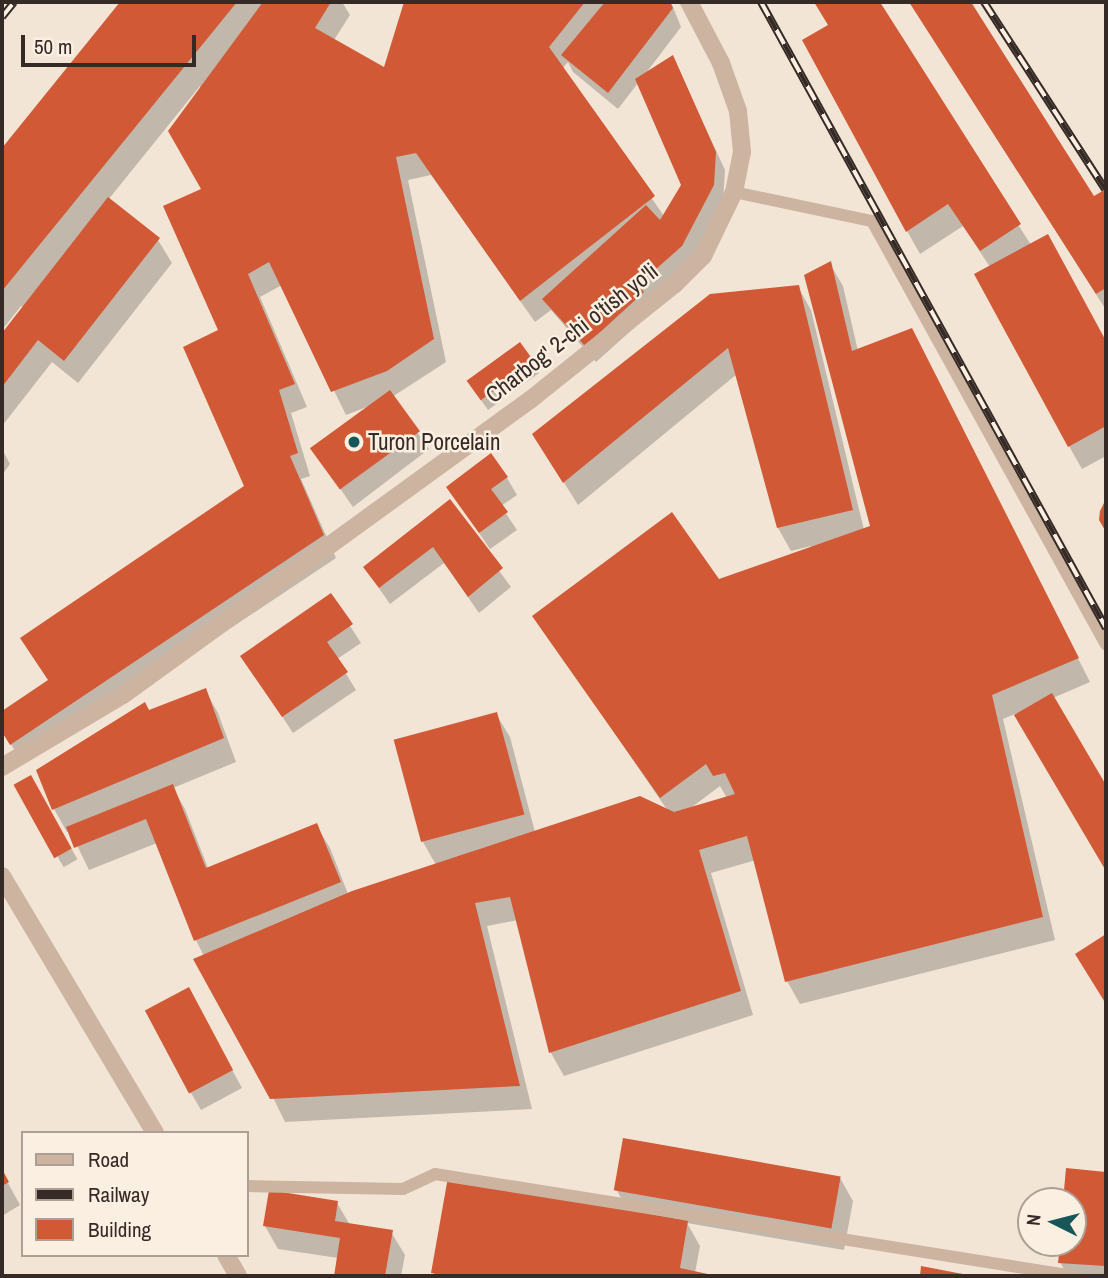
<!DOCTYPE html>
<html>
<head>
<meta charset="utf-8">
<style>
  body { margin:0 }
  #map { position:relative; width:1108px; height:1278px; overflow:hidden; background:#f3e5d6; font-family:"Archivo Narrow",sans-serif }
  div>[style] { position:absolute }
  .shadow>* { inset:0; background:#0003; transform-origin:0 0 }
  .building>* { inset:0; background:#d15936; transform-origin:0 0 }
  .service>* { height:12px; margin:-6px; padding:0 6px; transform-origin:6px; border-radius:6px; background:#ccb4a1 }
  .minor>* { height:18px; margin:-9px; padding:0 9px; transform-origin:9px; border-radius:9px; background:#ccb4a1 }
  .tertiary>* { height:18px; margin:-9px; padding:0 9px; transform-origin:9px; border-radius:9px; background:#ccb4a1 }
  .rail>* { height:8px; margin-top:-4px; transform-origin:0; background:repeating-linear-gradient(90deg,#fbefe2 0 16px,#352a25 0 32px); box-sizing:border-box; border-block:2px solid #352a25 }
  .dots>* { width:19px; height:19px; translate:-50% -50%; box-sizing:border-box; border:4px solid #fbefe2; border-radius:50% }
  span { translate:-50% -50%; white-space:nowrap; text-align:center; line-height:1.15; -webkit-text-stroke:5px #fbefe2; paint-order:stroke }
  .street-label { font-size:23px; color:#352a25 }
  .poi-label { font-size:23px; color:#352a25 }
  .left { translate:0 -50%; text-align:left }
  .frame { position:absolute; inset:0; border:4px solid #352a25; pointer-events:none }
  .legend { position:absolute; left:21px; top:1131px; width:228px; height:126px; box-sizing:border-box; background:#fbefe2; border:2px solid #aca096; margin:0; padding:9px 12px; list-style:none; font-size:21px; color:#352a25 }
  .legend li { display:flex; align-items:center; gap:14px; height:35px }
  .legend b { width:35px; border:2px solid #aca096 }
  .north { position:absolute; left:1017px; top:1187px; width:70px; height:70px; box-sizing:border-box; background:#fbefe2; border:2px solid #aca096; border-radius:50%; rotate:276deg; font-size:19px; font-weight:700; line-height:28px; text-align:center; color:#352a25 }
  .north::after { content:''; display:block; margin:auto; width:24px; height:32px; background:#17575a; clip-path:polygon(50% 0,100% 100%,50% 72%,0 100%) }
  .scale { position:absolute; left:21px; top:35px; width:175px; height:32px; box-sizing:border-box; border:4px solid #352a25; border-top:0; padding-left:9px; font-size:21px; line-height:24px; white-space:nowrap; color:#352a25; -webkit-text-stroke:5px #fbefe2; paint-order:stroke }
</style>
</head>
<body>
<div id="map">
  <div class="shadow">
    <div style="clip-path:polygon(evenodd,123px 2px,342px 2px,350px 15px,334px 40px,385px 69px,406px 2px,671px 2px,681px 27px,646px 73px,673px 57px,725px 170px,723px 203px,692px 263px,653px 311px,596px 362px,551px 310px,535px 322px,431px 175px,408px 180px,446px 362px,392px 397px,429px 449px,353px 507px,313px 450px,372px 405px,346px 415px,282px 285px,260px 297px,307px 407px,291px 413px,310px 476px,301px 479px,336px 558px,81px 728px,18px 755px,2px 731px,2px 713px,49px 681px,247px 487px,221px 331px,204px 190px,200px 86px,108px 200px,158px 240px,172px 263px,78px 383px,52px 362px,2px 426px,2px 336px,24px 308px,21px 306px,2px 330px,2px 151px,123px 2px,568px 62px,573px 72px,618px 109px,638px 83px,683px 185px,664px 216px,562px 69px,568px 62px)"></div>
    <div style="clip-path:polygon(815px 2px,878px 2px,1031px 245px,1061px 259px,1106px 343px,1106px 456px,1082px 469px,1069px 446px,990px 267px,963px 226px,920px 254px,907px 231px,830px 26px)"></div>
    <div style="clip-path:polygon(910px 2px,968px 2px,1094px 199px,1106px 191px,1106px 310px)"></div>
    <div style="clip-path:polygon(evenodd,830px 264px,843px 286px,858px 351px,924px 354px,1090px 682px,1053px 698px,1106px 788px,1106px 868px,1015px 714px,1003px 719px,1055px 940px,800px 1004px,787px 981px,756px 860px,711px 873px,753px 1015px,564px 1076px,551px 1053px,518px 920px,487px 926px,532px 1109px,285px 1122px,196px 940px,157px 843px,89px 870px,70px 831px,67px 832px,54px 809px,149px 712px,205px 690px,218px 713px,236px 762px,173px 788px,185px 809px,208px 868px,316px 825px,330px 848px,348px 894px,436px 865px,423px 842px,496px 714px,510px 737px,535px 832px,668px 811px,535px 617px,718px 581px,811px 549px,811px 546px,791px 551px,778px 528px,737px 374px,578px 505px,548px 457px,798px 287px,811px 310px,864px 530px,872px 527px,830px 264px,720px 786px,727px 798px,688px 810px,720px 786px)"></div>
    <div style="clip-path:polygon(532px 362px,539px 373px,488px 410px,476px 393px)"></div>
    <div style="clip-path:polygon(2px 449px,10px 464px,2px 475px)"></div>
    <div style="clip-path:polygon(507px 478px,517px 495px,501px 506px,517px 530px,490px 549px,448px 487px)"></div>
    <div style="clip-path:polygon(449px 502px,511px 587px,479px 613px,444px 563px,390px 604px,365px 568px)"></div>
    <div style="clip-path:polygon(330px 595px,361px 643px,337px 659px,356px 690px,293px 733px,242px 656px)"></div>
    <div style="left:30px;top:777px;width:95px;height:16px;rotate:60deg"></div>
    <div style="clip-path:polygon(198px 1007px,242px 1088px,201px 1110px,191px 1093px)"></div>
    <div style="clip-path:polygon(1068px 1170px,1106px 1173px,1106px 1276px,1068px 1276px,1060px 1262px,1062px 1243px,1073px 1243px,1073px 1201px,1065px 1201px)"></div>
    <div style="clip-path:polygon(2px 1172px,20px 1205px,2px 1216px)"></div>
    <div style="clip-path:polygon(840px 1178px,853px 1201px,844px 1250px,687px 1223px,700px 1246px,695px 1273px,714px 1276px,435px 1276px,433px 1272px,629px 1212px,616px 1189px)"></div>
    <div style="clip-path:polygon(337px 1203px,350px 1225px,391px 1232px,405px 1255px,401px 1276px,336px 1276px,338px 1258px,278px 1249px,265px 1226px)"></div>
  </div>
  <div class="building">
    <div style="clip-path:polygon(120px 2px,237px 2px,2px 291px,2px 148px)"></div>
    <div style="clip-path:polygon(263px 2px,331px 2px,315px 28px,384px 67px,404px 2px,585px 2px,549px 47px,655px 196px,520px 301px,416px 153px,396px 157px,434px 339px,387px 371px,331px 392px,269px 262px,248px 274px,295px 384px,279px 390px,298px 453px,290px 456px,324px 535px,10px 745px,2px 732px,2px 711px,48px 680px,20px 638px,244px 486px,183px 347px,218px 330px,163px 206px,201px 189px,168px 131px)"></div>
    <div style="clip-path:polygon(605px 2px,670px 2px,673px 8px,608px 93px,561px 55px)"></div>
    <div style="clip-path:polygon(814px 2px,880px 2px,1021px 224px,980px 251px,948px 204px,906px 232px,802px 40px,828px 25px)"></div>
    <div style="clip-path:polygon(909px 2px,971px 2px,1094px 196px,1106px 189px,1106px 288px,1096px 294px)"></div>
    <div style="clip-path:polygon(673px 55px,716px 152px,714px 185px,682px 246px,638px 285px,644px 292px,585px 346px,542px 299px,646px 205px,660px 220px,681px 185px,635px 79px)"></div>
    <div style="clip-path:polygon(108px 197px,160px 238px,64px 361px,38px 340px,2px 387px,2px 333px)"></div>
    <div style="clip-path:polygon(1048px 234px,1106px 341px,1106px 426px,1068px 447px,974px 274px)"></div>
    <div style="clip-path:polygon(831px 261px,852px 351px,912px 328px,1079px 658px,992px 695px,1043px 917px,785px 982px,747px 836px,699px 850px,741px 991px,549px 1053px,510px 897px,475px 903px,520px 1086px,270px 1099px,193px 959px,352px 891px,640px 796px,674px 812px,735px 794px,725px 773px,713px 776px,706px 764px,660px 798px,532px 616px,672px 512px,719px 579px,870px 526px,804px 275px)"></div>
    <div style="clip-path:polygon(799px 285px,853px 510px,777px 528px,728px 348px,563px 483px,532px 434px,710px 294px)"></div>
    <div style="left:520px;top:342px;width:24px;height:66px;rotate:54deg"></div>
    <div style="left:390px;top:390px;width:51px;height:99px;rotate:54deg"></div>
    <div style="clip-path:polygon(491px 453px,508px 477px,491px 489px,508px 512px,479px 533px,446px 487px)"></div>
    <div style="clip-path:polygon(450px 499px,503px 568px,468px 597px,433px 547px,379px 588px,363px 567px)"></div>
    <div style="clip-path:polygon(1106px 499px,1106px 532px,1099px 520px,1100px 511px)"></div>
    <div style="clip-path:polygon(331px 593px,353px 624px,327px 642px,348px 672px,282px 717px,240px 656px)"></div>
    <div style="clip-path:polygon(206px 688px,224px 738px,52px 810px,36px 770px,145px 702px,149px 710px)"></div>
    <div style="clip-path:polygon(1052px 693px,1106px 785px,1106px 871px,1014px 715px)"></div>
    <div style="left:497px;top:712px;width:106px;height:107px;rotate:75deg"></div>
    <div style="left:31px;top:775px;width:84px;height:20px;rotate:61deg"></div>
    <div style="clip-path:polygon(173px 784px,206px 868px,317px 823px,341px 882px,194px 941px,146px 819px,74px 848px,66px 827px)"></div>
    <div style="clip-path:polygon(1106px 934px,1106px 1004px,1075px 954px)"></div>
    <div style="left:189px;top:987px;width:94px;height:50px;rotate:62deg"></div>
    <div style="left:623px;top:1138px;width:221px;height:53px;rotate:10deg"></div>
    <div style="clip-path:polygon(1066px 1168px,1106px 1172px,1106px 1266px,1058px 1263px,1060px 1243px,1073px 1243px,1073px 1201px,1063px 1201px)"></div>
    <div style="clip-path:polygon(2px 1169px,9px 1182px,2px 1186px)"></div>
    <div style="clip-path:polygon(448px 1177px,688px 1221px,680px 1268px,717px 1276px,450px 1276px,431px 1273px)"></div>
    <div style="clip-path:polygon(269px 1190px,338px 1201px,335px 1221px,393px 1230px,385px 1276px,334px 1276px,340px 1238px,263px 1226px)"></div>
    <div style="clip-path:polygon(921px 1266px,968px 1275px,968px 1276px,920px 1276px)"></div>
  </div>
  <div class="service">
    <div style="left:734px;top:192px;width:141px;rotate:11.9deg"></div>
    <div style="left:872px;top:221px;width:484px;rotate:61.1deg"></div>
    <div style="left:247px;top:1186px;width:156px;rotate:1.1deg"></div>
    <div style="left:403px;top:1189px;width:35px;rotate:-25deg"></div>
    <div style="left:435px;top:1174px;width:647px;rotate:9.07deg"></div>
  </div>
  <div class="minor">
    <div style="left:2px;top:767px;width:141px;rotate:-30.8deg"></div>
    <div style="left:123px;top:695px;width:503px;rotate:-35.94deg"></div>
    <div style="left:530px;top:400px;width:186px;rotate:-38.7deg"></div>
    <div style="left:675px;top:284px;width:40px;rotate:-45deg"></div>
    <div style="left:703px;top:256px;width:71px;rotate:-64.2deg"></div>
    <div style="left:734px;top:192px;width:41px;rotate:-78.7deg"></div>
    <div style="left:742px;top:152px;width:41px;rotate:-95.6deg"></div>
    <div style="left:738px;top:111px;width:51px;rotate:-109.5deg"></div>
    <div style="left:721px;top:63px;width:69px;rotate:-117.7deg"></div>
  </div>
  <div class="tertiary">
    <div style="left:2px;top:876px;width:299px;rotate:59.2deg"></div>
    <div style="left:226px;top:1255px;width:24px;rotate:60deg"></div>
  </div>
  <div class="rail">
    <div style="left:761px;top:2px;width:715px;rotate:61.14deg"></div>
    <div style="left:984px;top:2px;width:223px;rotate:57.1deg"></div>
    <div style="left:2px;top:17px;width:19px;rotate:-51deg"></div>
  </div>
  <div class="dots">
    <div style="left:354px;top:442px;background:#17575a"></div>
  </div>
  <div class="street-label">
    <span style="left:572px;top:333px;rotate:-38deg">Charbog' 2-chi o'tish yo'li</span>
  </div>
  <div class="poi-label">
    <span class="left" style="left:368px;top:442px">Turon Porcelain</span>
  </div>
  <div class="frame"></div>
  <ul class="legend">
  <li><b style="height:9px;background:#ccb4a1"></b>Road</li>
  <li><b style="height:9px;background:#352a25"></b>Railway</li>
  <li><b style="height:19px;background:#d15936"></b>Building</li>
  </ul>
  <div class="north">N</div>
  <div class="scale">50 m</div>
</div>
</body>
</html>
